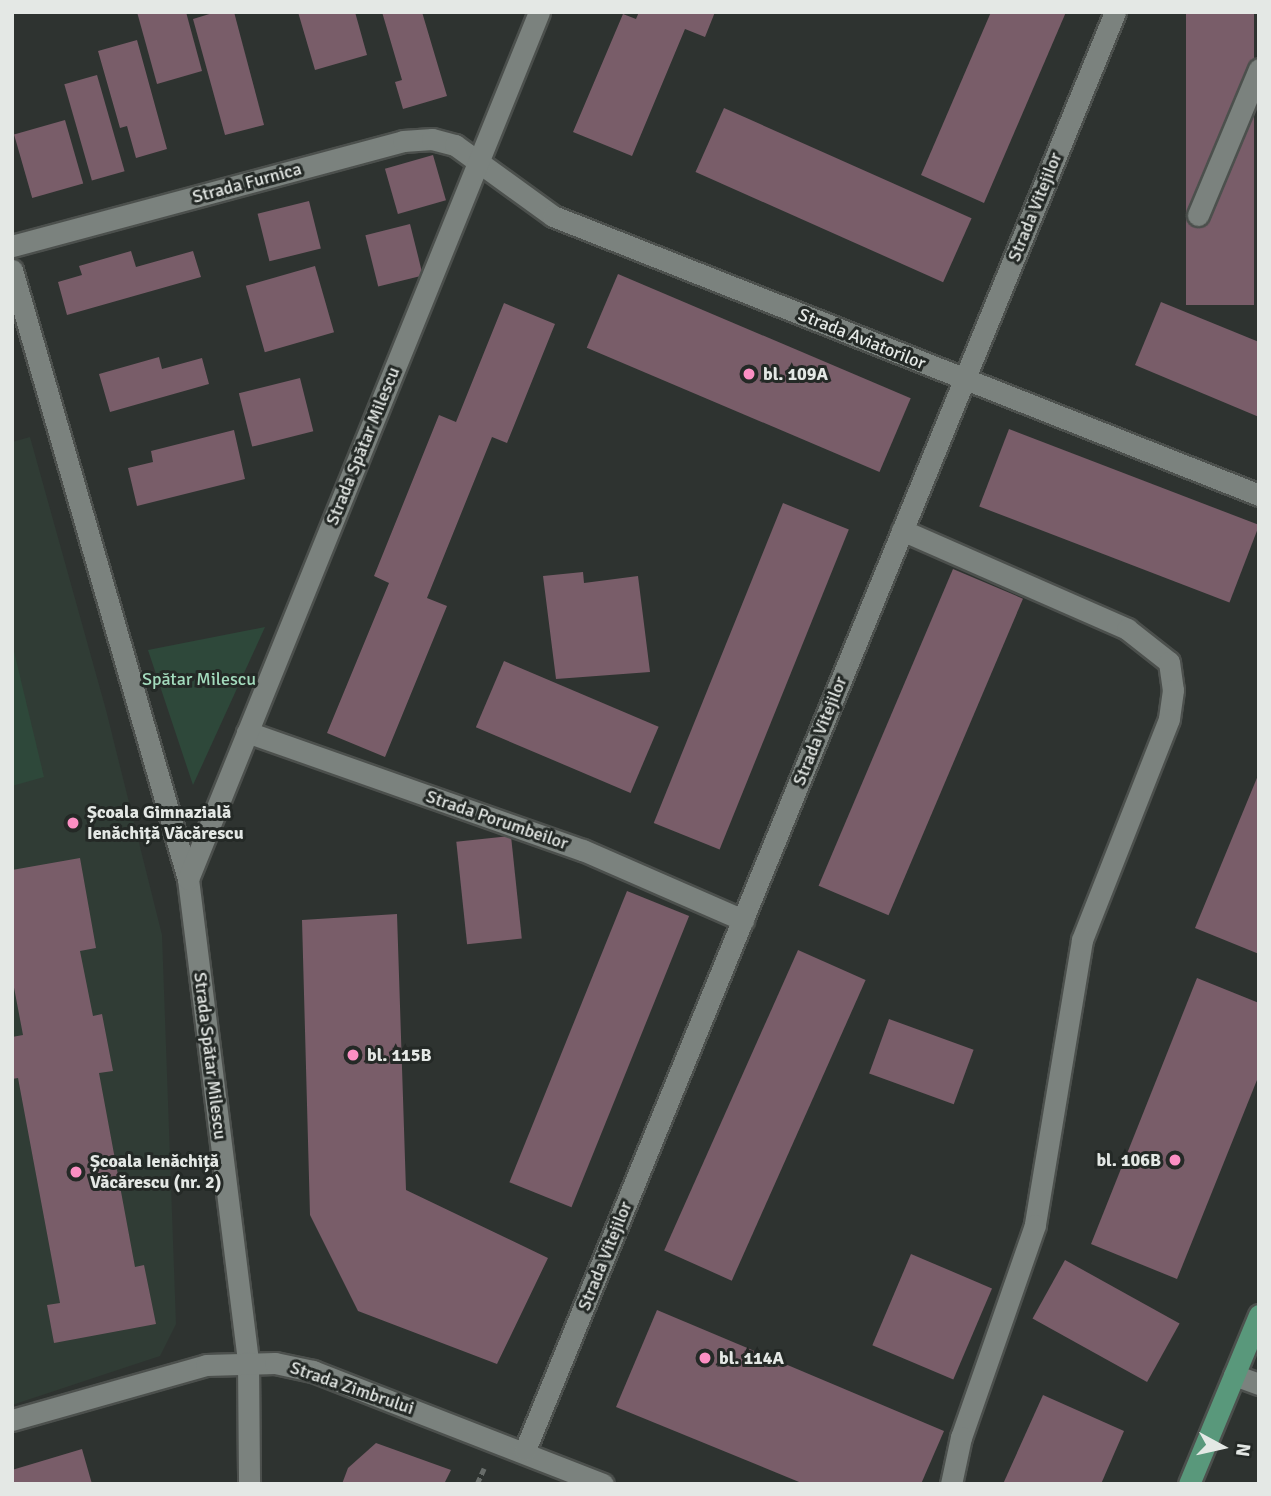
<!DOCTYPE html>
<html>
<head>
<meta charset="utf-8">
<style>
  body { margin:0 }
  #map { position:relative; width:1271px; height:1496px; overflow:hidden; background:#2e3330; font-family:Signika,sans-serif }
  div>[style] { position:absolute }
  .built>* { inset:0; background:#303c35 }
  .green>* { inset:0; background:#2e483a }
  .building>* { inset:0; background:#795d69; transform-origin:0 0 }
  .path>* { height:4.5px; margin-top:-2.25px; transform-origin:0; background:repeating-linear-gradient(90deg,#676c69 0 7px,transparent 0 10.5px) }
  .roads { filter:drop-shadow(2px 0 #4c504d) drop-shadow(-2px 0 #4c504d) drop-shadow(0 2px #4c504d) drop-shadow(0 -2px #4c504d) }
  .minor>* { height:21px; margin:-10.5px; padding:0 10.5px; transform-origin:10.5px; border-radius:10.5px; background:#7b827e }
  .major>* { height:21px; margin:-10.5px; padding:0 10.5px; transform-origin:10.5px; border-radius:10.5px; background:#59987b }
  .dots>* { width:19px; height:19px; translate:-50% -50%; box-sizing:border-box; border:4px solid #242926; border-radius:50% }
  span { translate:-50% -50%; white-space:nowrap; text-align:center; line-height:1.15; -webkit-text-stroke:6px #242926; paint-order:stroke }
  .street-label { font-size:18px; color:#e4e8e5 }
  .poi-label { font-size:18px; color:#e4e8e5; font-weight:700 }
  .left { translate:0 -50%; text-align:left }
  .right { translate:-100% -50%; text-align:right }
  .park-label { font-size:18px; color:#a3dbbd }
  .frame { position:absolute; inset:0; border:14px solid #e4e8e5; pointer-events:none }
  .north { position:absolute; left:1187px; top:1412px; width:70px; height:70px; -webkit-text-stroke:5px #242926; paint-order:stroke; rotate:98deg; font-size:19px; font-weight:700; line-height:28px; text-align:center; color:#e4e8e5 }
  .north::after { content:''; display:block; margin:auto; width:24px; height:32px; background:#e4e8e5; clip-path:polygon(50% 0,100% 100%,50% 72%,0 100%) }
</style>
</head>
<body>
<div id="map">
  <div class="built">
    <div style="clip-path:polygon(30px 437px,106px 710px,162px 935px,176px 1324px,160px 1356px,12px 1405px,12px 442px)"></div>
  </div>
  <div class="green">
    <div style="clip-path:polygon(265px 627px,193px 785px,148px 650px)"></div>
    <div style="clip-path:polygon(12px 643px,44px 777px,12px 786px)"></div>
  </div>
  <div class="building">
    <div style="clip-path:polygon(137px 12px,186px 12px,202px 71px,157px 84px)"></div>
    <div style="clip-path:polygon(216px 12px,234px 12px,264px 125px,225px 135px,193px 19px)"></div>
    <div style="clip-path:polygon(298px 12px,355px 12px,367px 55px,315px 70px)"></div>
    <div style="clip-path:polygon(382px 12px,422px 12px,447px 96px,403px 109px,395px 82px,402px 80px)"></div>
    <div style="clip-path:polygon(639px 12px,715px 12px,705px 37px,685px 29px,632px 156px,573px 132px,623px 14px,636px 19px)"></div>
    <div style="clip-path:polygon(991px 12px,1066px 12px,984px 203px,921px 175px)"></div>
    <div style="left:1186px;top:12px;width:68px;height:293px"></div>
    <div style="clip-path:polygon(137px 40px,167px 149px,136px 158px,127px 126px,120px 128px,98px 51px)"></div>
    <div style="left:97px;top:75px;width:100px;height:34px;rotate:74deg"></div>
    <div style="left:724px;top:108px;width:271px;height:70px;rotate:24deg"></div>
    <div style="left:65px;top:120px;width:66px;height:53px;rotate:74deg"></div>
    <div style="left:433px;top:155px;width:47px;height:50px;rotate:74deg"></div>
    <div style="left:309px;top:201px;width:49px;height:53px;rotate:76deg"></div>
    <div style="left:410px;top:224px;width:53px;height:46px;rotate:76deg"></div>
    <div style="clip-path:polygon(131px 251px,136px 267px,193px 251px,201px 277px,67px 315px,58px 282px,82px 275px,79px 266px)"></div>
    <div style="left:315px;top:266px;width:69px;height:72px;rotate:74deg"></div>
    <div style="left:618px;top:274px;width:318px;height:80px;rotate:23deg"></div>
    <div style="clip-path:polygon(1161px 302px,1259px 342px,1259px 417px,1135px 365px)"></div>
    <div style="clip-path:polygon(504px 303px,555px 324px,507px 443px,492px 437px,427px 598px,447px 606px,385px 757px,327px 733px,389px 583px,374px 576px,439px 415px,456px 422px)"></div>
    <div style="clip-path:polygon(159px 357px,162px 369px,202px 358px,209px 384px,110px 412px,99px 374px)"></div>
    <div style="left:300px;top:378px;width:55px;height:63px;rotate:76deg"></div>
    <div style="left:1009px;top:429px;width:268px;height:83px;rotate:21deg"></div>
    <div style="clip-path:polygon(234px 430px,245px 479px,137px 506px,128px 468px,153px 462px,151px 451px)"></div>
    <div style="left:783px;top:503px;width:71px;height:345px;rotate:22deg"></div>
    <div style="left:953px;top:569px;width:76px;height:344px;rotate:23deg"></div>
    <div style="clip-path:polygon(583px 572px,584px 583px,638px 576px,650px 672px,556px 679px,543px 576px)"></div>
    <div style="left:504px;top:661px;width:168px;height:72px;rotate:23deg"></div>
    <div style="clip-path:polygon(1259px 773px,1259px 954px,1195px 928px)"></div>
    <div style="left:511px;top:836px;width:103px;height:55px;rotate:84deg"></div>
    <div style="clip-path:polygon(80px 858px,96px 948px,80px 951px,93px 1016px,102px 1014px,113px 1071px,99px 1073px,135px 1267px,144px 1265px,156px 1324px,54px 1343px,47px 1305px,60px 1303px,18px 1078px,12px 1079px,12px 1037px,23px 1035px,12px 977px,12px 870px)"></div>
    <div style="left:627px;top:891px;width:67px;height:314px;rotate:22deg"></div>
    <div style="clip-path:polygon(397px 914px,406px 1190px,548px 1258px,497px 1364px,358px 1311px,310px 1215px,302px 920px)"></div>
    <div style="left:798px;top:950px;width:74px;height:329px;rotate:24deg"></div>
    <div style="clip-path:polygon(1197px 978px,1259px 1003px,1259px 1075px,1177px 1279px,1091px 1244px)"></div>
    <div style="left:889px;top:1019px;width:90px;height:58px;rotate:20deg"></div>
    <div style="left:911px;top:1254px;width:88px;height:99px;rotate:23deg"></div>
    <div style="left:1065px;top:1260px;width:131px;height:67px;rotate:29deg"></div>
    <div style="clip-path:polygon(657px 1310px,944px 1431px,921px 1484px,804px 1484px,616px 1407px)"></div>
    <div style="clip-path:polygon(1043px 1395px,1124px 1431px,1101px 1484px,1003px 1484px)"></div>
    <div style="clip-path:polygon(376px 1443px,451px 1470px,444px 1484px,342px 1484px,348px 1468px)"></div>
    <div style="clip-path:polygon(82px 1449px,92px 1484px,12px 1484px,12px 1470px)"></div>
  </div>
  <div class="path">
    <div style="left:477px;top:1484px;width:17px;rotate:-66deg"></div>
  </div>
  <div class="roads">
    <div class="minor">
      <div style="left:1198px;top:215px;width:158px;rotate:-67.3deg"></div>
      <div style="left:12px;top:246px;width:405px;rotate:-15deg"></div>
      <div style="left:403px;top:141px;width:29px;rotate:-4deg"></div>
      <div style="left:432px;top:139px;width:24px;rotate:15deg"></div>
      <div style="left:455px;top:145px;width:121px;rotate:35.9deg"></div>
      <div style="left:553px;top:216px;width:759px;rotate:21.56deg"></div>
      <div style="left:12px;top:270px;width:634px;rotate:73.88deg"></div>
      <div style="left:188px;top:879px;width:487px;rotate:82.9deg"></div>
      <div style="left:248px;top:1362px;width:122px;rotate:89.5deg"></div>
      <div style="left:902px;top:530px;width:246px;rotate:23.7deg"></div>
      <div style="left:1127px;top:629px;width:53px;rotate:38.2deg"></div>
      <div style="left:1169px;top:662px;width:28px;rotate:82deg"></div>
      <div style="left:1173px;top:690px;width:29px;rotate:98deg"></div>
      <div style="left:1169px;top:719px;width:238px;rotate:111.5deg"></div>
      <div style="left:1082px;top:940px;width:289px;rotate:99.4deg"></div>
      <div style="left:1035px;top:1225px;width:225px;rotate:109.2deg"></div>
      <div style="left:961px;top:1437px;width:48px;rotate:102deg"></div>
      <div style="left:247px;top:732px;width:356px;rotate:19.4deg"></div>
      <div style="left:583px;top:850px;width:175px;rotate:23.6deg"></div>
      <div style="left:188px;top:879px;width:935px;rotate:-67.96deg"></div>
      <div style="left:1234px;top:1375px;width:27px;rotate:20deg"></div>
      <div style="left:12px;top:1420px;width:202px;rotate:-15.8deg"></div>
      <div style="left:206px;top:1365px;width:69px;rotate:-1.7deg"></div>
      <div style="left:275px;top:1363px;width:39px;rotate:12deg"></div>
      <div style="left:313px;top:1371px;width:311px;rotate:21.3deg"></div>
      <div style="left:525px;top:1450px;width:1554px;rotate:-67.69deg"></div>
    </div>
    <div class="major">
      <div style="left:1189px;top:1484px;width:183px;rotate:-67.5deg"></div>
    </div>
  </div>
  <div class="dots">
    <div style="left:749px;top:374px;background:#fb8fc3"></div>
    <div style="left:73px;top:823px;background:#fb8fc3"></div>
    <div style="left:353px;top:1055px;background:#fb8fc3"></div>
    <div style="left:1175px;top:1160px;background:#fb8fc3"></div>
    <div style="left:76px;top:1172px;background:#fb8fc3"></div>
    <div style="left:705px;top:1358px;background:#fb8fc3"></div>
  </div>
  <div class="street-label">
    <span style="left:247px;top:183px;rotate:-15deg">Strada Furnica</span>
    <span style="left:1035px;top:207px;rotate:-68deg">Strada Vitejilor</span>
    <span style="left:862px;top:339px;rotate:22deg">Strada Aviatorilor</span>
    <span style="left:363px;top:446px;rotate:-68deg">Strada Spătar Milescu</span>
    <span style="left:820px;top:731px;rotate:-68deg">Strada Vitejilor</span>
    <span style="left:497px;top:820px;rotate:19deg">Strada Porumbeilor</span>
    <span style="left:210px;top:1056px;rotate:83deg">Strada Spătar Milescu</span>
    <span style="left:605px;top:1256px;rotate:-68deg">Strada Vitejilor</span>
    <span style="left:352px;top:1388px;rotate:19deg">Strada Zimbrului</span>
  </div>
  <div class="poi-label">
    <span class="left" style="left:763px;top:374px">bl. 109A</span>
    <span class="left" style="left:87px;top:823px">Școala Gimnazială<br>Ienăchiță Văcărescu</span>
    <span class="left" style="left:367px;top:1055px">bl. 115B</span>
    <span class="right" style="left:1161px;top:1160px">bl. 106B</span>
    <span class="left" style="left:90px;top:1172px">Școala Ienăchiță<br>Văcărescu (nr. 2)</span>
    <span class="left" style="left:719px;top:1358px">bl. 114A</span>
  </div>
  <div class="park-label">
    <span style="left:199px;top:679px">Spătar Milescu</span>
  </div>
  <div class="frame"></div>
  <div class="north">N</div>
</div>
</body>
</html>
